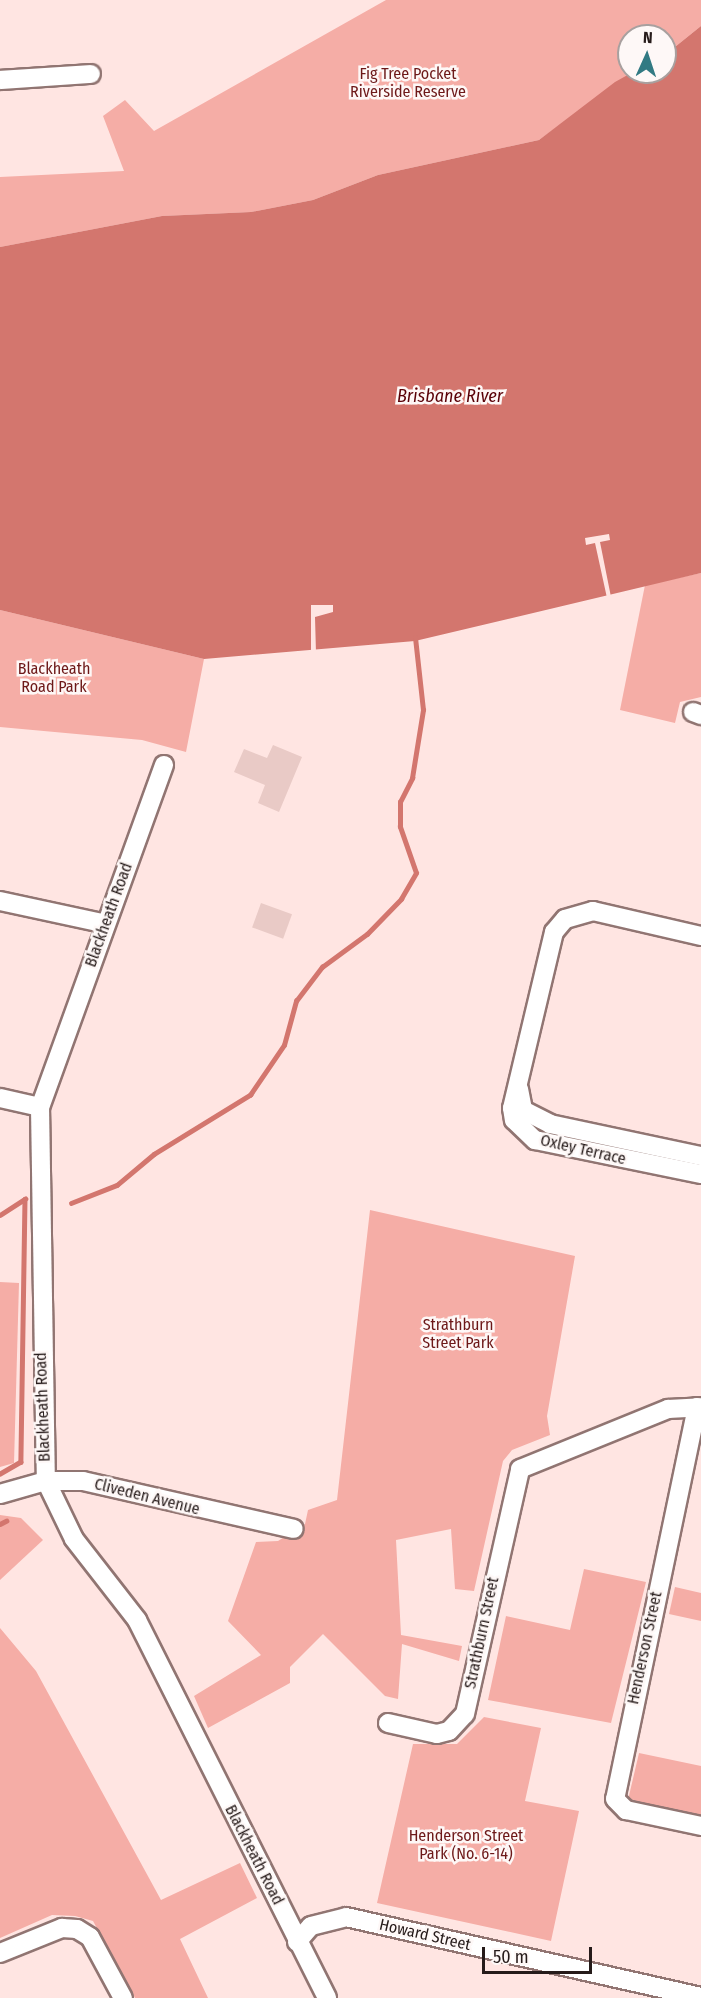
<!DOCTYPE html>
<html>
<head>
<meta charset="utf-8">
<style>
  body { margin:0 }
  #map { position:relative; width:701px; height:1998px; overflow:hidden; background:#ffe5e2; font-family:"Fira Sans Condensed",sans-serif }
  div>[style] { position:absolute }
  .green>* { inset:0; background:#f5ada6 }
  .water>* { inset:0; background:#d3766e }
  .pier>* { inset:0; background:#ffe5e2 }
  .stream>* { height:4.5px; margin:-2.25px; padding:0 2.25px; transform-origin:2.25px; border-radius:2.25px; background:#d3766e }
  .building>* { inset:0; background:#e9cac6; transform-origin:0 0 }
  .roads { filter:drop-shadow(2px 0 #917572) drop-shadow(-2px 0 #917572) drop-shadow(0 2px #917572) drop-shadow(0 -2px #917572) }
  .street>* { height:18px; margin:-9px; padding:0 9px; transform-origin:9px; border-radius:9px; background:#fff }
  span { translate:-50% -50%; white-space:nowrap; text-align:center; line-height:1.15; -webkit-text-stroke:5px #fef8f7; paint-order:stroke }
  .park-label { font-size:16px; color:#6d1818 }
  .street-label { font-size:16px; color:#261b1a }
  .water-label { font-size:18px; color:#5a0107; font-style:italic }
  .north { position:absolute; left:617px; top:24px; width:60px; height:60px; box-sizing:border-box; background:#fef8f7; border:2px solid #a8a09f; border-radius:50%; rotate:3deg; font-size:16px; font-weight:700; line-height:24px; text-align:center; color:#261b1a }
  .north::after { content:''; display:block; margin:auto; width:21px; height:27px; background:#327a83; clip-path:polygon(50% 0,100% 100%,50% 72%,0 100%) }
  .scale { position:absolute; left:482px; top:1947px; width:110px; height:27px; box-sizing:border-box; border:3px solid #261b1a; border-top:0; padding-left:8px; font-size:18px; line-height:21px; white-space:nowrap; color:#261b1a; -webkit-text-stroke:4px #fef8f7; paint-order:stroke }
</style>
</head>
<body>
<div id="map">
  <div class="green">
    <div style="clip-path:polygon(386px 0,701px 0,701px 26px,665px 55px,665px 36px,629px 36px,633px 72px,539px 140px,378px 175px,313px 200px,251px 212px,162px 216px,0 247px,0 177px,124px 171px,103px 116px,125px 100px,154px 131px)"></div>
    <div style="clip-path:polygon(701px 573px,701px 697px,680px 702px,675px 723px,620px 710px,645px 585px)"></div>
    <div style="clip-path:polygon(0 610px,204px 659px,186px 752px,142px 740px,0 727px)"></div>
    <div style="clip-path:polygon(370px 1210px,575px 1256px,547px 1416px,550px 1435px,512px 1450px,503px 1461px,474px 1591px,455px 1589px,451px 1529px,396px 1540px,401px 1635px,462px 1646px,459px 1661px,402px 1644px,398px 1699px,385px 1696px,323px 1634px,290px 1667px,290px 1683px,208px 1728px,194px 1696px,261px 1655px,228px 1621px,256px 1542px,278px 1541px,305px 1524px,308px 1510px,337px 1500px)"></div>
    <div style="clip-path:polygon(0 1282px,19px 1283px,14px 1463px,0 1467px)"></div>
    <div style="clip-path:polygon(0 1515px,21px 1518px,43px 1540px,0 1580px)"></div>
    <div style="clip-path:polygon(584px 1569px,646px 1582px,611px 1723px,488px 1700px,506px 1616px,570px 1630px)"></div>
    <div style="clip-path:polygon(675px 1587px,701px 1593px,701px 1621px,669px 1614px)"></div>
    <div style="clip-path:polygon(0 1628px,36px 1671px,161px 1900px,240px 1863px,257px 1898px,180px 1939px,208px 1998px,135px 1998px,93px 1921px,75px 1916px,52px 1915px,0 1938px)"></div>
    <div style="clip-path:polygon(484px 1717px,541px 1728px,525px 1801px,579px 1811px,551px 1941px,377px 1903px,413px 1744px,457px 1744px)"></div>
    <div style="clip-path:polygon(639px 1753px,701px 1766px,701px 1816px,628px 1800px)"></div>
  </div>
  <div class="water">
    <div style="clip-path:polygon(701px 26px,701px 573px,415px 641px,204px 659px,0 610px,0 247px,162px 216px,251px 212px,313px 200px,378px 175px,539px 140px,615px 82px,633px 72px,665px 72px,665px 55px)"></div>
  </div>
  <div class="pier">
    <div style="clip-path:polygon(609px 534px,610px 540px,600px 542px,611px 597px,607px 598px,595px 543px,586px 545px,585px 538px)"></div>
    <div style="clip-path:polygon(311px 605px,333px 605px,333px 612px,315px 617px,316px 653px,311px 653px)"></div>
  </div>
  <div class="stream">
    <div style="left:71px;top:1203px;width:49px;rotate:-21.4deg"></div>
    <div style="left:117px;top:1185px;width:48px;rotate:-40deg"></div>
    <div style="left:154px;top:1154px;width:113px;rotate:-31.6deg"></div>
    <div style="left:250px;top:1095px;width:60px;rotate:-55.8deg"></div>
    <div style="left:284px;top:1045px;width:46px;rotate:-74.7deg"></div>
    <div style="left:296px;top:1001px;width:43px;rotate:-52.6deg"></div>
    <div style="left:322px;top:967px;width:56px;rotate:-36.3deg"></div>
    <div style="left:367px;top:934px;width:49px;rotate:-45.8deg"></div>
    <div style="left:401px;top:899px;width:30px;rotate:-60deg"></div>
    <div style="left:416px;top:873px;width:49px;rotate:-109.2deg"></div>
    <div style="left:400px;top:827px;width:25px;rotate:-90deg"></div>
    <div style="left:400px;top:802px;width:27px;rotate:-63deg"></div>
    <div style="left:412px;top:778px;width:69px;rotate:-80.8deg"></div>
    <div style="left:423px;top:710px;width:73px;rotate:-96.3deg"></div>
    <div style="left:0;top:1215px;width:30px;rotate:-33deg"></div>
    <div style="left:25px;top:1199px;width:263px;rotate:90.9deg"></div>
    <div style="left:21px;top:1462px;width:24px;rotate:150deg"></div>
    <div style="left:0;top:1524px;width:7px;rotate:-27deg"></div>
  </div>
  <div class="building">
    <div style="clip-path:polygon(273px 745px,302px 757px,279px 812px,258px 803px,265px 785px,234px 772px,244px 749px,267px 758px)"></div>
    <div style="left:261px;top:903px;width:33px;height:26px;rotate:20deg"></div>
  </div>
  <div class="roads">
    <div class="street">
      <div style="left:0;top:80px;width:91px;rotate:-3.8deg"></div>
      <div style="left:693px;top:712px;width:9px;rotate:21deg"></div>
      <div style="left:164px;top:765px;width:364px;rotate:109.9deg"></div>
      <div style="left:40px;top:1107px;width:374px;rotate:89.1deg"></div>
      <div style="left:46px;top:1481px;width:64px;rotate:64.2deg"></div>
      <div style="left:74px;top:1539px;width:103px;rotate:52.1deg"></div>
      <div style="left:137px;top:1620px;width:423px;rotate:63.3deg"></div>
      <div style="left:0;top:901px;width:108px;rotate:12.2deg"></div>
      <div style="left:701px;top:936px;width:111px;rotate:-167deg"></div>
      <div style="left:593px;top:911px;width:29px;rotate:164deg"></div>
      <div style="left:565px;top:919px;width:17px;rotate:130deg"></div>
      <div style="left:554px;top:932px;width:181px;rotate:103.4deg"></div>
      <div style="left:512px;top:1108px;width:12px;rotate:81deg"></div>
      <div style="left:514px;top:1120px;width:29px;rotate:44deg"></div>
      <div style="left:535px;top:1140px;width:169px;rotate:11.6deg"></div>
      <div style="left:519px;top:1089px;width:21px;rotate:79deg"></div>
      <div style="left:523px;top:1110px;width:30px;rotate:27deg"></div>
      <div style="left:550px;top:1124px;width:154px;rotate:12deg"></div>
      <div style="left:0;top:1098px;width:41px;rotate:12.7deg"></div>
      <div style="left:697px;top:1407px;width:400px;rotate:101.8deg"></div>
      <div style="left:615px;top:1799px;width:16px;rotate:45deg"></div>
      <div style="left:626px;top:1810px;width:77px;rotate:12deg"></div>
      <div style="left:0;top:1494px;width:48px;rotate:-15.8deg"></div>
      <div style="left:46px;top:1481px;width:37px"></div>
      <div style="left:83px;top:1481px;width:216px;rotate:12.8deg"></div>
      <div style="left:388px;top:1723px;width:50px;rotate:12.7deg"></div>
      <div style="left:437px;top:1734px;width:12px;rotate:-14deg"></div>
      <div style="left:449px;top:1731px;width:23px;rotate:-47deg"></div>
      <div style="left:465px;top:1714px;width:251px;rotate:-77.3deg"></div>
      <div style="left:520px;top:1469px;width:160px;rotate:-22.1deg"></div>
      <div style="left:668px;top:1409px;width:33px;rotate:-3deg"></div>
      <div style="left:297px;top:1942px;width:21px;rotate:-49deg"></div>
      <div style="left:311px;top:1926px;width:36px;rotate:-14deg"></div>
      <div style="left:346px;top:1917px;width:364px;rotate:12.7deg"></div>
      <div style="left:0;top:1953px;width:67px;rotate:-22deg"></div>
      <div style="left:62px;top:1928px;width:15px;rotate:4deg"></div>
      <div style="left:77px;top:1929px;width:15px;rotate:32deg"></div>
      <div style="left:90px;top:1937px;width:69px;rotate:61.6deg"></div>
    </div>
  </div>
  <div class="park-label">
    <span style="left:408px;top:83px">Fig Tree Pocket<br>Riverside Reserve</span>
    <span style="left:54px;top:678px">Blackheath<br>Road Park</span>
    <span style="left:458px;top:1334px">Strathburn<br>Street Park</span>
    <span style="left:466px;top:1845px">Henderson Street<br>Park (No. 6-14)</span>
  </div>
  <div class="street-label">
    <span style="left:109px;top:915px;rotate:-70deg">Blackheath Road</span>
    <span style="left:583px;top:1150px;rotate:13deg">Oxley Terrace</span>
    <span style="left:43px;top:1407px;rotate:-92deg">Blackheath Road</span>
    <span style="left:147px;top:1497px;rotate:14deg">Cliveden Avenue</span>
    <span style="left:482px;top:1633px;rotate:-78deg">Strathburn Street</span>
    <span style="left:645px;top:1648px;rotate:-78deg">Henderson Street</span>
    <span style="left:254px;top:1855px;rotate:63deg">Blackheath Road</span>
    <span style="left:425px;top:1935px;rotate:13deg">Howard Street</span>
  </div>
  <div class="water-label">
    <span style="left:450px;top:396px">Brisbane River</span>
  </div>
  <div class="north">N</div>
  <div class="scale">50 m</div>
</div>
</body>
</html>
